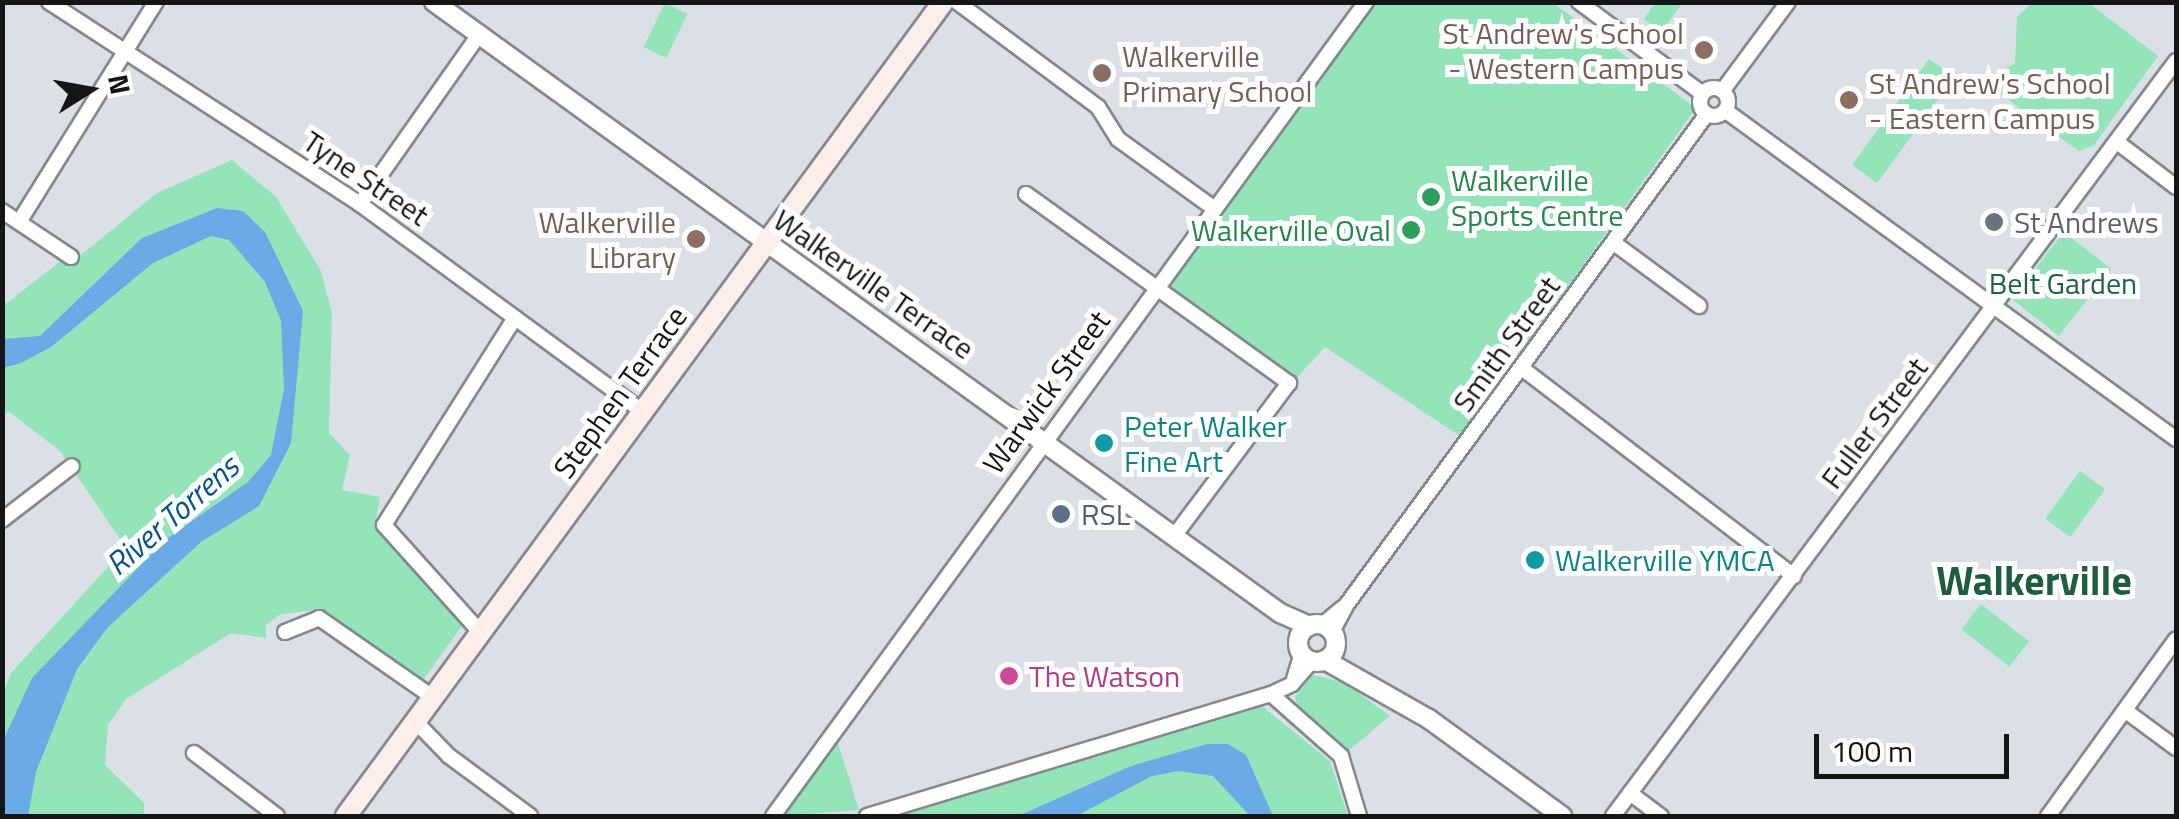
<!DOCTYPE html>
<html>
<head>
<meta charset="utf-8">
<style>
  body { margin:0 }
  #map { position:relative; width:2179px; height:819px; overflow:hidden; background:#dbe0e7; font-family:"Titillium Web",sans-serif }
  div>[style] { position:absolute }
  .green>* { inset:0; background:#93e4b9; transform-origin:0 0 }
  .water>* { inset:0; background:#69aae7 }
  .roads { filter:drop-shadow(2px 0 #84898e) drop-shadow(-2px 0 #84898e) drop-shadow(0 2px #84898e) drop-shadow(0 -2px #84898e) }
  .minor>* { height:14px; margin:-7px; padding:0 7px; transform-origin:7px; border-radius:7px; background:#fff }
  .minor>.ring { margin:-7px; padding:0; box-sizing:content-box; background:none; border:14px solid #fff; border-radius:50% }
  .tertiary>* { height:18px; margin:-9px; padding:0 9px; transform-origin:9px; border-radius:9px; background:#fff }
  .tertiary>.ring { margin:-9px; padding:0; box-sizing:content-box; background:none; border:18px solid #fff; border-radius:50% }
  .secondary>* { height:20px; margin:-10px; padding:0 10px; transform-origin:10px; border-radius:10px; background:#fceee9 }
  .dots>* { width:28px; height:28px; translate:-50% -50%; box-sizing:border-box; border:5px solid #fff; border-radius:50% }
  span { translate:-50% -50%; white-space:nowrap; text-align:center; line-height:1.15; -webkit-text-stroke:10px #fff; paint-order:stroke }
  .education-label { font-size:30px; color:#785e54 }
  .right { translate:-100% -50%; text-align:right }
  .left { translate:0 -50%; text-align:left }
  .street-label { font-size:30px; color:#131517 }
  .leisure-label { font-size:30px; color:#27864d }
  .worship-label { font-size:30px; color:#5b616d }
  .park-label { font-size:30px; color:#1f6344 }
  .culture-label { font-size:30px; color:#0d838f }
  .service-label { font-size:30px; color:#4e5e75 }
  .hotel-label { font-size:30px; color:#b23c85 }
  .water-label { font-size:32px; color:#05538b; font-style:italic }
  .district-label { font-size:40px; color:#1f5d40; font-weight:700 }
  .frame { position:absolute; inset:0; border:5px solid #131517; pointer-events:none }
  .north { position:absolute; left:40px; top:40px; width:100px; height:100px; -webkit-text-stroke:8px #fff; paint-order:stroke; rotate:79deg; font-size:28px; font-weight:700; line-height:40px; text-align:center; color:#131517 }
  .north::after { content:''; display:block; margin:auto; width:35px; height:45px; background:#131517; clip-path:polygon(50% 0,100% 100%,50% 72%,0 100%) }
  .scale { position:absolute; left:1814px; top:734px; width:195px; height:45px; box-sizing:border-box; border:5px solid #131517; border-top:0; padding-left:12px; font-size:30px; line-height:35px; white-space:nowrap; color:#131517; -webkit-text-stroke:8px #fff; paint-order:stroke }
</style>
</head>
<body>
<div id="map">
  <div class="green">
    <div style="clip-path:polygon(1656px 2px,1682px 3px,1662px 32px,1644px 19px)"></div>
    <div style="left:665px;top:3px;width:25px;height:49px;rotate:26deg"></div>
    <div style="clip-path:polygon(1375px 3px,1553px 3px,1696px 108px,1460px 436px,1325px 347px,1292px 383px,1165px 287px)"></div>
    <div style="clip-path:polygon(2032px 3px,2089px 3px,2158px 56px,2094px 145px,2079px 151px,1977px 77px,1992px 78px,2015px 63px,2017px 17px)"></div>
    <div style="left:1929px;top:59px;width:31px;height:131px;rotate:36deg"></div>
    <div style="clip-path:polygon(232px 160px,276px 197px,321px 271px,332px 313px,329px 433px,350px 455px,342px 490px,380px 497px,375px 525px,464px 623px,421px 683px,321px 609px,279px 615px,266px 625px,266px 638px,231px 633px,126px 699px,108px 725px,105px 765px,144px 803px,144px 816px,3px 816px,2px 696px,11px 673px,107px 568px,120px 539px,60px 451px,9px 412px,3px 414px,3px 306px,75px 250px,81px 255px,157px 193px)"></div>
    <div style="left:2064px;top:232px;width:60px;height:85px;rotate:38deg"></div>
    <div style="left:2080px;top:471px;width:31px;height:59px;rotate:36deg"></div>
    <div style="left:1981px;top:604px;width:61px;height:32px;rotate:38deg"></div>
    <div style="clip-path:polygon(1313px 675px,1345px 683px,1390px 716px,1348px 751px,1297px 709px,1295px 696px)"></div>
    <div style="clip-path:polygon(1258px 703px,1330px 761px,1348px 816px,894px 816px)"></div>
    <div style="clip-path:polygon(838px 743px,859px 810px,781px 816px,791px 798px)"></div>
  </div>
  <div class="water">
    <div style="clip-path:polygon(217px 208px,243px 211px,265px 232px,303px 311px,291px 443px,259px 506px,201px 542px,107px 628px,77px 669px,36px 772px,28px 816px,3px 816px,3px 741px,32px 678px,165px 540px,248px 482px,271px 455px,284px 389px,281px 321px,265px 282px,229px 240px,211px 236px,153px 263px,51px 347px,21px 363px,3px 368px,3px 339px,40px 336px,142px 238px)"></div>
    <div style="clip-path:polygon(1207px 744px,1228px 744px,1246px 755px,1273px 816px,1250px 816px,1213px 776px,1179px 771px,1152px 776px,1076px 816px,1018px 816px,1131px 766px)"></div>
  </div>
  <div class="roads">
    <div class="minor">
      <div style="left:49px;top:2px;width:371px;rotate:33deg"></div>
      <div style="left:360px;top:204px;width:351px;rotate:36.3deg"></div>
      <div style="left:957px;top:2px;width:176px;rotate:36.7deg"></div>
      <div style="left:1098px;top:107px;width:38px;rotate:58deg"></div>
      <div style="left:1118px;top:139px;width:116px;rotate:35.9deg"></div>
      <div style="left:1579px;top:2px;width:154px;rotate:36.6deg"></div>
      <div class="ring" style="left:1700px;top:88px;width:14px;height:14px"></div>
      <div style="left:1723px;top:90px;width:109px;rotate:-53.5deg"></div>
      <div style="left:1726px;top:111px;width:557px;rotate:36.09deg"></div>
      <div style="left:2117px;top:142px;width:74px;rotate:37.3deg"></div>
      <div style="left:1026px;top:194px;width:324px;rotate:35.7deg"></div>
      <div style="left:1289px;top:383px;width:191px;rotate:126.9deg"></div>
      <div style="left:360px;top:204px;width:209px;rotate:-54.9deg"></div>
      <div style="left:2px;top:211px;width:83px;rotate:33.7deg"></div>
      <div style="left:19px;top:222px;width:259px;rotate:-58.1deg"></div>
      <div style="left:1614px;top:243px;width:106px;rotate:36.5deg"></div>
      <div style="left:1523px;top:369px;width:341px;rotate:37.4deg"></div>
      <div style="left:2px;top:520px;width:88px;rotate:-37.6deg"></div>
      <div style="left:1322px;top:625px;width:26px;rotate:-40deg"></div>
      <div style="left:285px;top:632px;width:37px;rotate:-22deg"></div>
      <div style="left:319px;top:618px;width:140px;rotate:34.8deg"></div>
      <div style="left:1332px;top:632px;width:32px;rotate:-62deg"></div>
      <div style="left:1347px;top:604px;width:608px;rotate:-53.7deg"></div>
      <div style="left:481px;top:633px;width:145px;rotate:-131.9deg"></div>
      <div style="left:384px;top:525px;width:245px;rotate:-57.7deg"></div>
      <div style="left:1294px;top:679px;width:27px;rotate:-73deg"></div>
      <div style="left:1271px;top:694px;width:94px;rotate:41.5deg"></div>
      <div style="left:1341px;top:756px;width:63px;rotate:73.3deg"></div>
      <div style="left:2126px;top:711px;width:62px;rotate:36.5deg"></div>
      <div style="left:416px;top:722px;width:47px;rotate:45.9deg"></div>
      <div style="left:449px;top:756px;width:101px;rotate:36.5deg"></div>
      <div style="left:194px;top:753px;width:104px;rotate:37.2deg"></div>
      <div style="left:1630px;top:793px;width:39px;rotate:37deg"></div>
      <div style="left:773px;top:816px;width:1007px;rotate:-53.93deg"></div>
      <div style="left:867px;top:816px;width:422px;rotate:-16.8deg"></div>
      <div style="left:1271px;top:694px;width:23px;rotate:-25deg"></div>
      <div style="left:1292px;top:684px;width:30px;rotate:-49deg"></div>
      <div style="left:1613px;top:816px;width:942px;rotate:-53.29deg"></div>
      <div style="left:2048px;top:816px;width:218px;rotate:-54.1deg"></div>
    </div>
    <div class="tertiary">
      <div style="left:434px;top:2px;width:1044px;rotate:35.84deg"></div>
      <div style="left:1280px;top:613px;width:32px;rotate:24deg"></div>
      <div class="ring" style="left:1298px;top:624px;width:20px;height:20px"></div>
      <div style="left:1325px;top:660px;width:120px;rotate:29.6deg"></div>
      <div style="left:1429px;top:719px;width:165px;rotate:36.1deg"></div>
    </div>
    <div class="secondary">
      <div style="left:346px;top:816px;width:1009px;rotate:-53.74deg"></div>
    </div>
  </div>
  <div class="dots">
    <div style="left:1704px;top:50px;background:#8d6e63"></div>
    <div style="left:1102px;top:73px;background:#8d6e63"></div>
    <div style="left:1849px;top:100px;background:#8d6e63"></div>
    <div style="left:1431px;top:197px;background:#2e9e5b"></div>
    <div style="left:1994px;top:222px;background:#6b7280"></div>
    <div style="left:1411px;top:230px;background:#2e9e5b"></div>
    <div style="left:696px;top:239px;background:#8d6e63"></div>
    <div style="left:1104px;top:443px;background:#0f9aa8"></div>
    <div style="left:1061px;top:514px;background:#5c6f8a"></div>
    <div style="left:1535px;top:560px;background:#0f9aa8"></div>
    <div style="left:1009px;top:676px;background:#d1479c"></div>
  </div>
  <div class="education-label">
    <span class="right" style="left:1684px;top:50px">St Andrew's School<br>- Western Campus</span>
    <span class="left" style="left:1122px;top:73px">Walkerville<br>Primary School</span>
    <span class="left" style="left:1869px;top:100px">St Andrew's School<br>- Eastern Campus</span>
    <span class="right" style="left:676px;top:239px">Walkerville<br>Library</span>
  </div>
  <div class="street-label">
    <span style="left:366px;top:178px;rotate:34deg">Tyne Street</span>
    <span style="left:874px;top:284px;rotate:35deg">Walkerville Terrace</span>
    <span style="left:1506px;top:344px;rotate:-54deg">Smith Street</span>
    <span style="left:620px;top:392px;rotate:-54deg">Stephen Terrace</span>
    <span style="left:1046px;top:392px;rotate:-54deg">Warwick Street</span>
    <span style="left:1874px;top:423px;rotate:-53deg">Fuller Street</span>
  </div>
  <div class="leisure-label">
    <span class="left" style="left:1451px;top:197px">Walkerville<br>Sports Centre</span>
    <span class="right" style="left:1391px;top:230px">Walkerville Oval</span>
  </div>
  <div class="worship-label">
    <span class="left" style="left:2014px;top:222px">St Andrews</span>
  </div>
  <div class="park-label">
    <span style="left:2063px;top:283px">Belt Garden</span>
  </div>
  <div class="culture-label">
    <span class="left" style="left:1124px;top:443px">Peter Walker<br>Fine Art</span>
    <span class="left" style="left:1555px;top:560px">Walkerville YMCA</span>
  </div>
  <div class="service-label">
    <span class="left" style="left:1081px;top:514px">RSL</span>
  </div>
  <div class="hotel-label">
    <span class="left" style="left:1029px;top:676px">The Watson</span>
  </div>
  <div class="water-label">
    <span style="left:172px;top:515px;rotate:-41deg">River Torrens</span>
  </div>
  <div class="district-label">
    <span style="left:2034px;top:581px">Walkerville</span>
  </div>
  <div class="frame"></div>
  <div class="north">N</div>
  <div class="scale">100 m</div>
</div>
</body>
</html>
